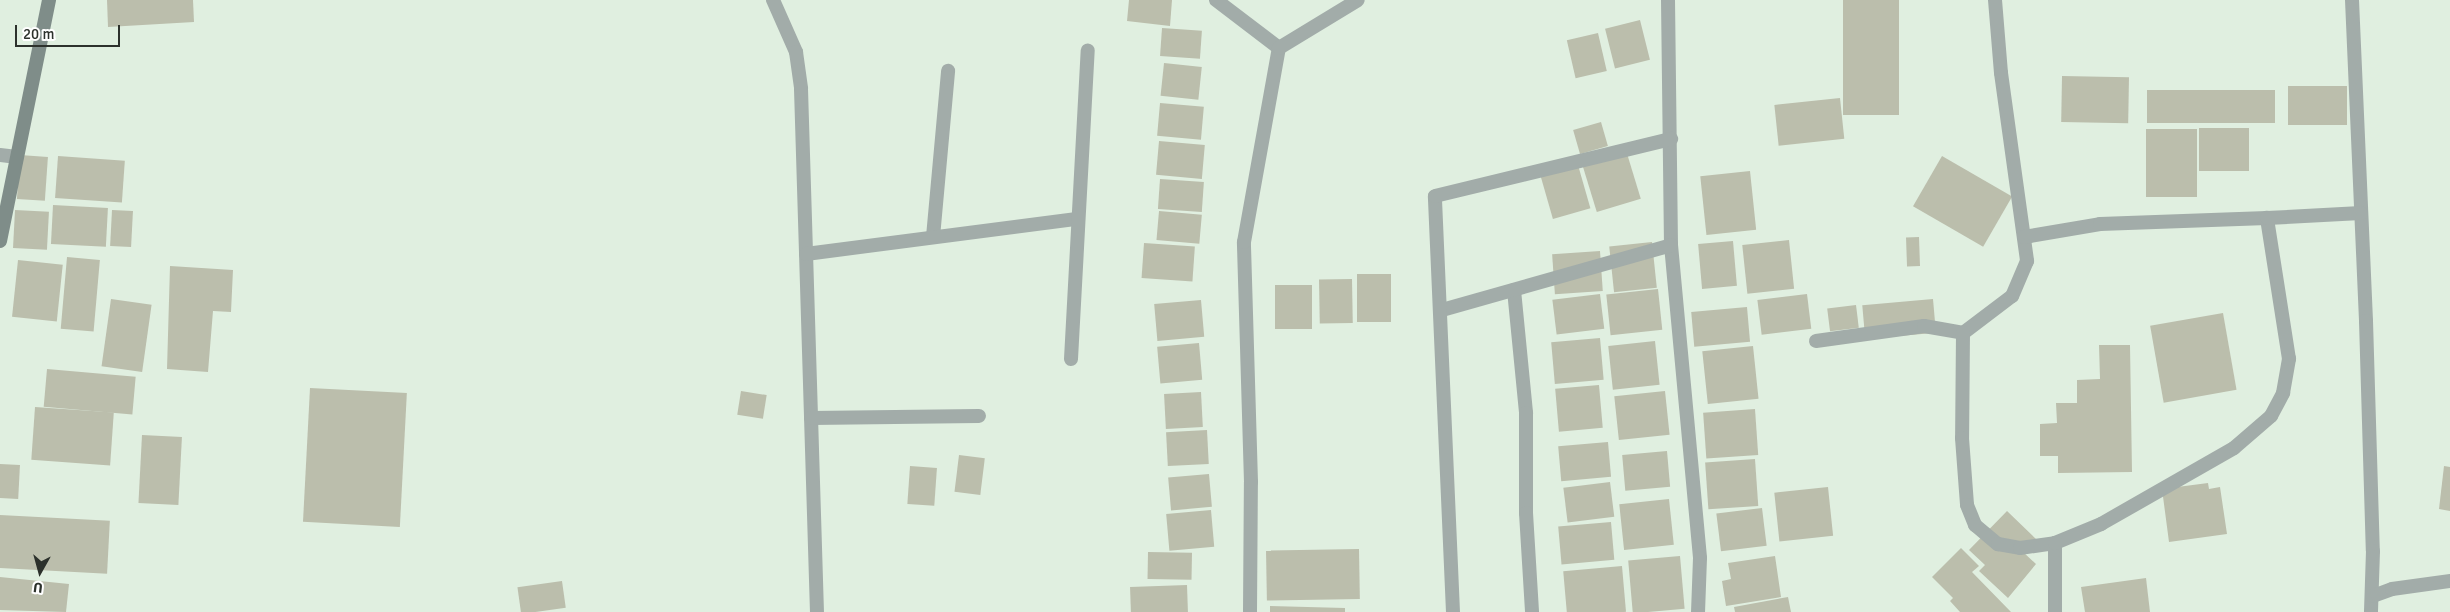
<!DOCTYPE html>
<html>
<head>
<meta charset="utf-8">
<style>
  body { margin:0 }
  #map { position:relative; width:2450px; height:612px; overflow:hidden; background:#e0efe0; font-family:Signika,sans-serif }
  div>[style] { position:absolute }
  .building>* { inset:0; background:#bbbeac; transform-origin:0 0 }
  .service>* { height:14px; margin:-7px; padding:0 7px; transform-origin:7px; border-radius:7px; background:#a2aca9 }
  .minor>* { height:14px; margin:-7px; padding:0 7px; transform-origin:7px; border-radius:7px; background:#a2aca9 }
  .secondary>* { height:14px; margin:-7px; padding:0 7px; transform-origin:7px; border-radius:7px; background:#7f8d89 }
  span { translate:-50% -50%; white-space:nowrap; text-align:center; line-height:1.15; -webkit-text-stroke:4px #fff; paint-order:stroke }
  .north { position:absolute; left:15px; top:547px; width:50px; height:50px; -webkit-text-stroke:4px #fff; paint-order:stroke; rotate:187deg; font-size:14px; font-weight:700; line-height:20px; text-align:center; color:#2c312c }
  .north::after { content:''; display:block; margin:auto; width:18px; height:22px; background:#2c312c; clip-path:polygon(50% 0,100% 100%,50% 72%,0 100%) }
  .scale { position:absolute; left:15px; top:25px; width:105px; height:22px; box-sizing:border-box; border:2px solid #2c312c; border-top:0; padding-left:6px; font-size:15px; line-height:18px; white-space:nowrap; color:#2c312c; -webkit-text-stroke:4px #fff; paint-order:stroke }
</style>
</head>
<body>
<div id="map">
  <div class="building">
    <div style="clip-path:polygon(107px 0,193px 0,194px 22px,108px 27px)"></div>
    <div style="clip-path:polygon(1129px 0,1172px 0,1170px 26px,1127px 21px)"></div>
    <div style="left:1843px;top:0;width:56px;height:115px"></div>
    <div style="left:1640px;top:20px;width:41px;height:36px;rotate:76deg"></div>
    <div style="left:1162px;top:28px;width:40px;height:28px;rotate:4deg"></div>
    <div style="left:1598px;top:33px;width:39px;height:32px;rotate:77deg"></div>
    <div style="left:1164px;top:63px;width:38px;height:33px;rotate:6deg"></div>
    <div style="left:2062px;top:76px;width:67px;height:46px;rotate:1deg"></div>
    <div style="left:2288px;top:86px;width:59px;height:39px"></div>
    <div style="left:2275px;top:90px;width:33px;height:128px;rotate:90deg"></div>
    <div style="left:1840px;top:98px;width:41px;height:66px;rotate:84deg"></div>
    <div style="left:1160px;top:103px;width:44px;height:33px;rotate:5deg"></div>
    <div style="left:1601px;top:122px;width:25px;height:29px;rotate:74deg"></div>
    <div style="left:2249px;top:128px;width:43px;height:50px;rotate:90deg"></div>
    <div style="left:2197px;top:129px;width:68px;height:51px;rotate:90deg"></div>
    <div style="left:1159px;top:141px;width:46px;height:34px;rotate:5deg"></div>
    <div style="left:1625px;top:147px;width:54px;height:46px;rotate:73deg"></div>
    <div style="left:20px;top:155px;width:28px;height:44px;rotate:4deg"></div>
    <div style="left:58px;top:156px;width:67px;height:42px;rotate:4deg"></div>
    <div style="left:1942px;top:156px;width:81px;height:58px;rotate:30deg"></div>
    <div style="left:1578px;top:165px;width:45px;height:39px;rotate:74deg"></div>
    <div style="left:1750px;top:171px;width:59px;height:50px;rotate:84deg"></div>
    <div style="left:1160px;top:179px;width:44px;height:30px;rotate:4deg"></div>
    <div style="left:53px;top:205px;width:55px;height:39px;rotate:3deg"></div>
    <div style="left:15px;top:210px;width:34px;height:38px;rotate:3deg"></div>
    <div style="left:112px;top:210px;width:21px;height:36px;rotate:3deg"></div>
    <div style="left:1159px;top:211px;width:43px;height:29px;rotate:5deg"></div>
    <div style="left:1919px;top:237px;width:29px;height:13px;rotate:88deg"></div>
    <div style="left:1789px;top:240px;width:49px;height:47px;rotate:84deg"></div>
    <div style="left:1733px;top:241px;width:45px;height:35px;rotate:85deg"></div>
    <div style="left:1652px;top:242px;width:46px;height:43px;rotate:84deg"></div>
    <div style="left:1144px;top:243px;width:51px;height:35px;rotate:4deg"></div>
    <div style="left:1600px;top:251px;width:40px;height:48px;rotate:86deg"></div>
    <div style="left:67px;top:257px;width:33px;height:72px;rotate:5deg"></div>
    <div style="left:18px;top:260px;width:45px;height:57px;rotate:6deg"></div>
    <div style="clip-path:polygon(170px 266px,233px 270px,231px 312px,213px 311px,208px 372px,167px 369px)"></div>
    <div style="left:1357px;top:274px;width:34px;height:48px"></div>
    <div style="left:1352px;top:279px;width:44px;height:33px;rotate:89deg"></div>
    <div style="left:1312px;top:285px;width:44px;height:37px;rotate:90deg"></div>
    <div style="left:1658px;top:289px;width:41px;height:52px;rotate:84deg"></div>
    <div style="left:1600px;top:294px;width:35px;height:48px;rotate:83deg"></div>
    <div style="left:1807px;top:294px;width:35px;height:50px;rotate:83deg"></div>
    <div style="left:111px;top:299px;width:41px;height:68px;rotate:8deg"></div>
    <div style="left:1933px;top:299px;width:34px;height:71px;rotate:85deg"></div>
    <div style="left:1201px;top:300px;width:37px;height:47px;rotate:85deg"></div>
    <div style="left:1856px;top:305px;width:23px;height:29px;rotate:83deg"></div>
    <div style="left:1747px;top:307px;width:35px;height:56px;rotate:85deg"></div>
    <div style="left:2223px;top:313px;width:78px;height:74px;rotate:80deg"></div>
    <div style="left:1600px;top:338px;width:42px;height:49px;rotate:85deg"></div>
    <div style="left:1655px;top:341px;width:44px;height:47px;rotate:84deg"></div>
    <div style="left:1199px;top:343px;width:37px;height:42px;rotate:85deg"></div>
    <div style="clip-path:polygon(2099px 345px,2130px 345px,2132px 472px,2058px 473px,2058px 456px,2040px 456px,2040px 424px,2057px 423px,2056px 403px,2077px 403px,2077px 380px,2100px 379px)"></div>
    <div style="left:1753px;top:346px;width:53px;height:51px;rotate:84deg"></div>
    <div style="left:47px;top:369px;width:89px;height:38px;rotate:5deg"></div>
    <div style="left:1599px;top:385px;width:43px;height:44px;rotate:85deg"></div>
    <div style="left:310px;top:388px;width:97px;height:134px;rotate:3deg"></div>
    <div style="left:741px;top:391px;width:26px;height:24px;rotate:9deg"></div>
    <div style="left:1665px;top:391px;width:44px;height:51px;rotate:84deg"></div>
    <div style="left:1201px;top:392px;width:35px;height:37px;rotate:87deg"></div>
    <div style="left:35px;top:407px;width:79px;height:53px;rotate:4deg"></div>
    <div style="left:1755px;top:409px;width:46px;height:52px;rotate:86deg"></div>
    <div style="left:1207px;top:430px;width:34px;height:41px;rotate:87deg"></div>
    <div style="left:142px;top:435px;width:40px;height:68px;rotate:3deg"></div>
    <div style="left:1608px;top:442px;width:35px;height:50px;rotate:85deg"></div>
    <div style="left:1667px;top:451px;width:36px;height:45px;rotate:85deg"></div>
    <div style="left:959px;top:455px;width:26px;height:37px;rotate:7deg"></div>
    <div style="left:1755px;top:459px;width:47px;height:50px;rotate:86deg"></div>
    <div style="left:0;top:464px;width:20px;height:34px;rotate:3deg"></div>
    <div style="left:910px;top:466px;width:27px;height:38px;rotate:4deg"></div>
    <div style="clip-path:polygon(2444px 466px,2450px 467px,2450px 511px,2439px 509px)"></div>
    <div style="left:1209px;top:474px;width:33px;height:41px;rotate:85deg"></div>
    <div style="left:1610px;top:482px;width:35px;height:47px;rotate:83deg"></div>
    <div style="clip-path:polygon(2208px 483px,2209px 489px,2220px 487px,2227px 534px,2169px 542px,2162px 489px)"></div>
    <div style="left:1828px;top:487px;width:49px;height:54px;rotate:84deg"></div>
    <div style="left:1669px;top:499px;width:46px;height:50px;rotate:84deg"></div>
    <div style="left:1762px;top:508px;width:38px;height:46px;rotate:83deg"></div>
    <div style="left:1211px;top:510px;width:37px;height:45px;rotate:85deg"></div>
    <div style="clip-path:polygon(2007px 511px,2036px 539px,2023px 552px,2036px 564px,2008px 598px,1979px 571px,1985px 565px,1969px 550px)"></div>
    <div style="left:0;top:515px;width:110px;height:53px;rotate:3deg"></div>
    <div style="left:1611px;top:522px;width:38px;height:53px;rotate:85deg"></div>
    <div style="clip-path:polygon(1961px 548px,1979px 566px,1972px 572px,2011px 612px,1960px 612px,1950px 601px,1953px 598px,1932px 577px)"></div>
    <div style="left:1359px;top:549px;width:50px;height:93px;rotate:89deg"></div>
    <div style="left:1148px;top:552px;width:44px;height:27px;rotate:1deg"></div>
    <div style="left:1680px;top:556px;width:53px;height:52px;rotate:85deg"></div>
    <div style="clip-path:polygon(1775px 556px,1781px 597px,1726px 606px,1722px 581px,1731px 579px,1728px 563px)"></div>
    <div style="left:1622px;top:566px;width:46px;height:59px;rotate:85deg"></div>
    <div style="clip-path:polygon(0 577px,69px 584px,66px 612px,0 610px)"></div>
    <div style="clip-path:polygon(2146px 578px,2150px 612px,2085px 612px,2081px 587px)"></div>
    <div style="left:562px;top:581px;width:27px;height:45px;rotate:82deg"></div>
    <div style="left:1187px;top:585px;width:27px;height:57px;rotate:88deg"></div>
    <div style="clip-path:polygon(1788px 597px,1791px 612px,1735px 612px,1734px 607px)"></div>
    <div style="clip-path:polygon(1270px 606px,1345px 608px,1345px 612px,1270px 612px)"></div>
  </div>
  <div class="service">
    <div style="left:1816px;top:341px;width:109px;rotate:-7.9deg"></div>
    <div style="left:1924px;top:326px;width:40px;rotate:10deg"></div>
  </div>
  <div class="minor">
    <div style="left:773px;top:0;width:57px;rotate:66.1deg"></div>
    <div style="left:796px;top:52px;width:37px;rotate:82deg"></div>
    <div style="left:801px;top:89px;width:523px;rotate:88.25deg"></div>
    <div style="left:1216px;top:0;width:79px;rotate:37.3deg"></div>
    <div style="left:1668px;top:0;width:245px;rotate:89.3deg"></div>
    <div style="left:1671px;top:245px;width:314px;rotate:84.7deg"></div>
    <div style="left:1700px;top:558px;width:54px;rotate:92.1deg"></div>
    <div style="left:1995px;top:0;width:73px;rotate:85.3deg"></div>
    <div style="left:2001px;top:73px;width:190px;rotate:82.1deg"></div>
    <div style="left:2027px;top:261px;width:38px;rotate:113deg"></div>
    <div style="left:2012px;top:296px;width:61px;rotate:142.9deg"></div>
    <div style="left:1963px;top:333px;width:105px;rotate:90.5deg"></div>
    <div style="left:1962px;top:438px;width:67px;rotate:85.7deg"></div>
    <div style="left:1967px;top:505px;width:22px;rotate:68deg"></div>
    <div style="left:1975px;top:525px;width:30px;rotate:40deg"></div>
    <div style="left:1998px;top:544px;width:22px;rotate:10deg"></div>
    <div style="left:2020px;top:548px;width:35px;rotate:-8deg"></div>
    <div style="left:2352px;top:0;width:321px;rotate:87.5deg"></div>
    <div style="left:2366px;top:321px;width:230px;rotate:88.3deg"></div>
    <div style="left:2373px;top:551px;width:61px;rotate:91.9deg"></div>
    <div style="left:0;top:155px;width:17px;rotate:7deg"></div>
    <div style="left:933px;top:237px;width:167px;rotate:-84.8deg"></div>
    <div style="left:2024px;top:237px;width:77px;rotate:-9.7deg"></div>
    <div style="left:2100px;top:224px;width:167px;rotate:-2.1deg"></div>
    <div style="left:806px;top:254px;width:273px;rotate:-7.4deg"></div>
    <div style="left:1514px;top:290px;width:124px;rotate:84.4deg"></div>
    <div style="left:1526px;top:413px;width:100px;rotate:90deg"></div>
    <div style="left:1526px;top:513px;width:99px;rotate:86.5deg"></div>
    <div style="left:1442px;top:310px;width:238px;rotate:-15.8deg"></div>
    <div style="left:1071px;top:359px;width:309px;rotate:-86.9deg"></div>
    <div style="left:811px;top:418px;width:168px;rotate:-0.7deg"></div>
    <div style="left:2373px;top:596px;width:20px;rotate:-20deg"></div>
    <div style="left:2392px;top:589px;width:59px;rotate:-7.9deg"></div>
    <div style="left:1250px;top:612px;width:130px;rotate:-89.6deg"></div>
    <div style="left:1251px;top:482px;width:240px;rotate:-91.7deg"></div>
    <div style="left:1244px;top:242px;width:197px;rotate:-79.8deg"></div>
    <div style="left:1279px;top:48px;width:92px;rotate:-31.3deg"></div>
    <div style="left:1453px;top:612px;width:416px;rotate:-92.5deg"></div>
    <div style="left:1435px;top:196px;width:243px;rotate:-13.6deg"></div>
    <div style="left:2055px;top:612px;width:69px;rotate:-90deg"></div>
    <div style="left:2055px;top:543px;width:50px;rotate:-22.4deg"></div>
    <div style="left:2101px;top:524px;width:153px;rotate:-29.7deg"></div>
    <div style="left:2234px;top:448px;width:49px;rotate:-40.9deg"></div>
    <div style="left:2271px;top:416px;width:26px;rotate:-62deg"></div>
    <div style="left:2283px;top:393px;width:35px;rotate:-80deg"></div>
    <div style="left:2289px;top:359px;width:143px;rotate:-98.9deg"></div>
    <div style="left:2267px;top:218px;width:94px;rotate:-3deg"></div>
  </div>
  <div class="secondary">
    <div style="left:0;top:241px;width:246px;rotate:-78.5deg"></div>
  </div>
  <div class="north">U</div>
  <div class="scale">20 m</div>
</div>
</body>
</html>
